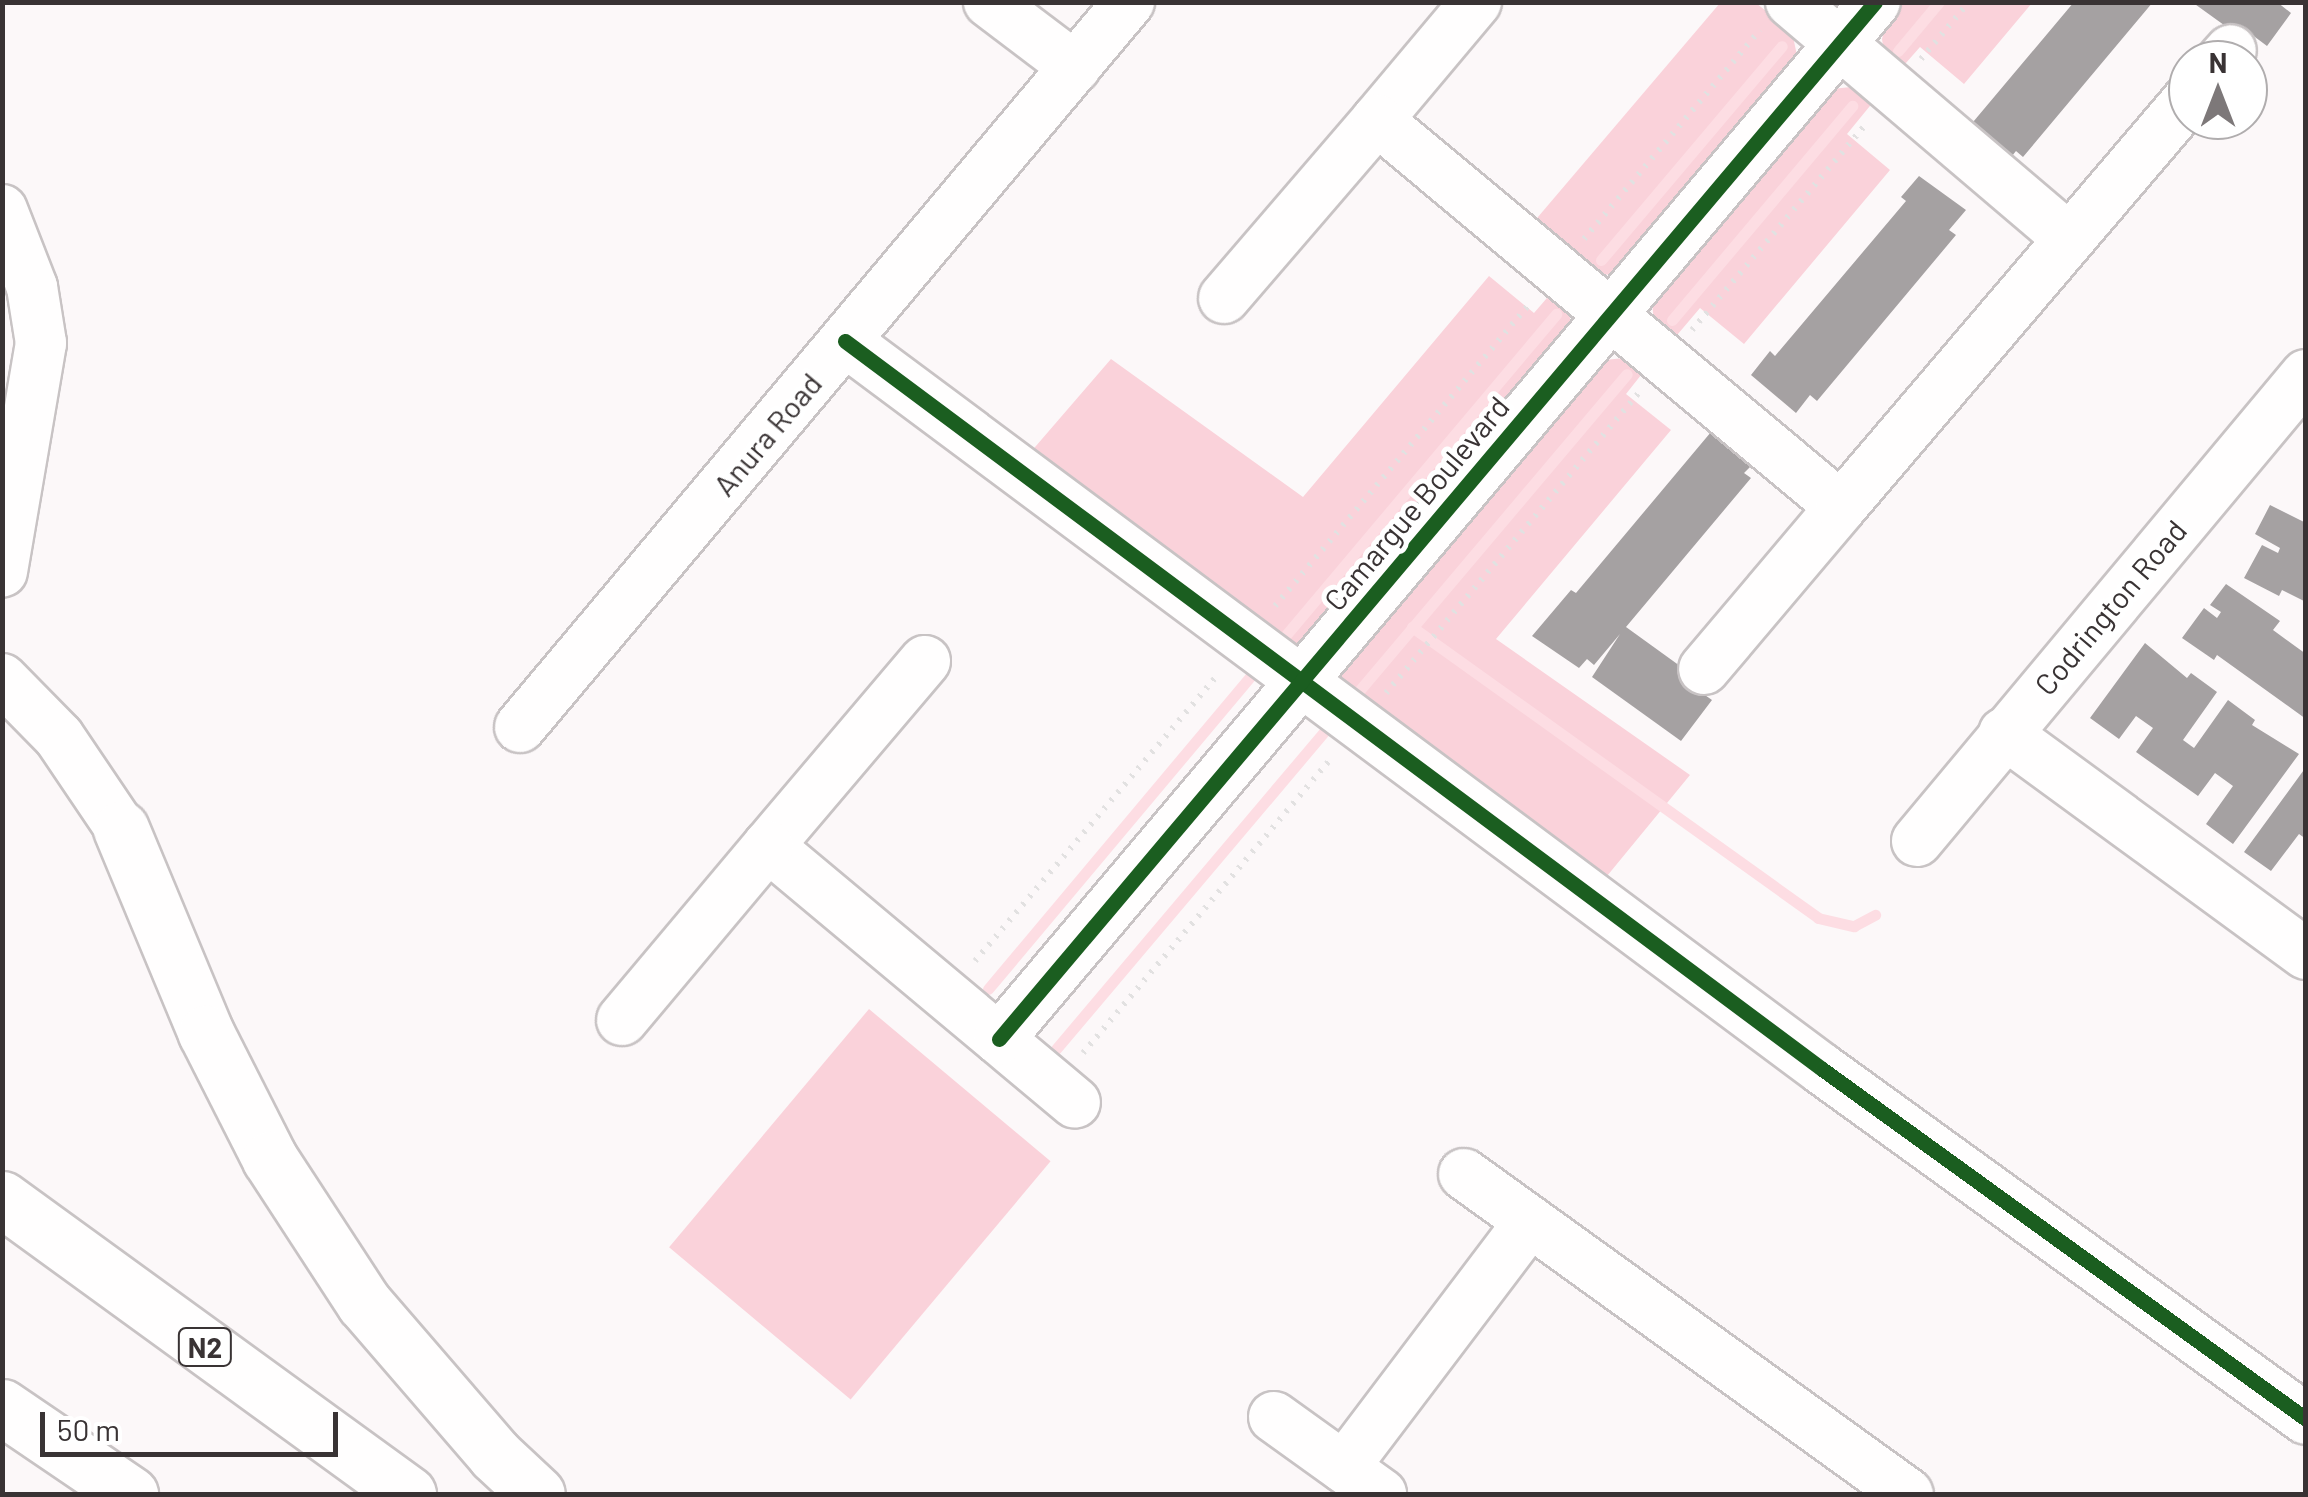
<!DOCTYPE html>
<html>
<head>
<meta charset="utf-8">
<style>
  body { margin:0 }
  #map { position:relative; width:2308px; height:1497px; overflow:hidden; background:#fcf8f9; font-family:Barlow,sans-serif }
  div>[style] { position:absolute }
  .green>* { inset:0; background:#fad2da; transform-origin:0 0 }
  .stream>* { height:11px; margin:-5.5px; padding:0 5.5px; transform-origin:5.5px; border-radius:5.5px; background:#fddde3 }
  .building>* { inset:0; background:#a5a1a2 }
  .path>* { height:6px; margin-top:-3px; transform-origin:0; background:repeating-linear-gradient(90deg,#e2e1e1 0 2.5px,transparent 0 10.5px) }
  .roads { filter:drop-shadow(2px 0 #c8c3c4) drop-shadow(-2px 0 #c8c3c4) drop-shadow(0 2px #c8c3c4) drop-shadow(0 -2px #c8c3c4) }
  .minor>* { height:50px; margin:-25px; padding:0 25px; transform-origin:25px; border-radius:25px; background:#fffefe }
  .highway>* { height:55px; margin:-27.5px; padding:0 27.5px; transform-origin:27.5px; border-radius:27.5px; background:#fffefe }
  .cycleway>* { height:15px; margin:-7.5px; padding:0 7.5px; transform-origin:7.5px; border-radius:7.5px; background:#1b5e20 }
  span { translate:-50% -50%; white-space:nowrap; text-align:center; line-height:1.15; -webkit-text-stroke:10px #fff; paint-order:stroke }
  .shield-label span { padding:2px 8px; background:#fff; border:2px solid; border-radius:8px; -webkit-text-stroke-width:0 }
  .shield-label { font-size:28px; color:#393334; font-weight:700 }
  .street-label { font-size:30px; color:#393334 }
  .frame { position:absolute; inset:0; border:5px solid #393334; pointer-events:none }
  .north { position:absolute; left:2168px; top:40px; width:100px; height:100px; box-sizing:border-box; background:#fff; border:2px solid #b0adae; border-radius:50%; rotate:0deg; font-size:28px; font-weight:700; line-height:40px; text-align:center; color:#393334 }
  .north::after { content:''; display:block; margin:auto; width:35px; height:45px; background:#7d7879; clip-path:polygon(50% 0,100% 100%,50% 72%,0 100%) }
  .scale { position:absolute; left:40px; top:1412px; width:298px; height:45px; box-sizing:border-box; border:5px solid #393334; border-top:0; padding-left:12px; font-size:30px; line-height:35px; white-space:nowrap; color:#393334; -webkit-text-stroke:8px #fff; paint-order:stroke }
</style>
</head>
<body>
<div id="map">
  <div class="green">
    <div style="clip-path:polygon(1720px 3px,1756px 3px,1792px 32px,1798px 60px,1618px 274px,1599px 275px,1532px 224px)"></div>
    <div style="clip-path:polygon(1901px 3px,2032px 3px,1964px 84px,1920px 47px,1898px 72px,1884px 52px,1882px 39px,1887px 19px)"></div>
    <div style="clip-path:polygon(1851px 87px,1874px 101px,1847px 134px,1890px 170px,1744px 344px,1700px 308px,1672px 341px,1654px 322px,1652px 302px,1832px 89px)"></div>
    <div style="clip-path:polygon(1489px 276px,1534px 313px,1553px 291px,1569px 309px,1571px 328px,1294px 662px,1023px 461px,1111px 359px,1303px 497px)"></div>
    <div style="clip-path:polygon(1624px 358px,1645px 370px,1626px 394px,1671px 430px,1496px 639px,1690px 775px,1598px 887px,1325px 686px,1605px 360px)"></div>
    <div style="left:869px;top:1009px;width:237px;height:311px;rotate:40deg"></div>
  </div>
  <div class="stream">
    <div style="left:1898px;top:51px;width:64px;rotate:-50.1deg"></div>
    <div style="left:1601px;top:260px;width:280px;rotate:-49.8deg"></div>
    <div style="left:1672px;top:320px;width:280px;rotate:-49.9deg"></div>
    <div style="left:1412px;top:627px;width:500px;rotate:35.6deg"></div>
    <div style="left:1818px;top:918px;width:37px;rotate:13deg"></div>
    <div style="left:1854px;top:926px;width:24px;rotate:-28deg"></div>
    <div style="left:1280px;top:642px;width:429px;rotate:-49.9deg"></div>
    <div style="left:1353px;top:698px;width:424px;rotate:-49.8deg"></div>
    <div style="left:988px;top:989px;width:409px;rotate:-50deg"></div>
    <div style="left:1056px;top:1049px;width:417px;rotate:-49.8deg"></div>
  </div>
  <div class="building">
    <div style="clip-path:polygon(2074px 2px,2153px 2px,2023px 157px,2016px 151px,2008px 161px,1968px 128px)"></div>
    <div style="clip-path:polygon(2192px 2px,2277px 2px,2291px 13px,2267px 46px,2247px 31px,2242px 38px)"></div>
    <div style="clip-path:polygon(1919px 176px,1966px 210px,1949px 230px,1956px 235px,1817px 401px,1810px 395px,1796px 413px,1751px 375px,1770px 351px,1775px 356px,1906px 201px,1901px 197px)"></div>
    <div style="clip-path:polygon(1711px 432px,1751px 466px,1744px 473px,1751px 478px,1626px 627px,1698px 679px,1692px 686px,1712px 700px,1681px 741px,1592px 677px,1620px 634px,1594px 665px,1587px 659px,1579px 668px,1532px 636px,1571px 590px,1576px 593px)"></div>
    <div style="clip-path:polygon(2270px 505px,2306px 523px,2306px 602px,2282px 590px,2279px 596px,2244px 578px,2262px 545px,2278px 553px,2280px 548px,2255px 534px)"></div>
    <div style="clip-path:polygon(2226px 584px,2280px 621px,2273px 630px,2306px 654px,2306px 719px,2217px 655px,2214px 660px,2182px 638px,2204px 608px,2217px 618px,2221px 612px,2210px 605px)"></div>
    <div style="clip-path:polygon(2145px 643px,2187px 678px,2191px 673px,2217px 692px,2183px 740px,2194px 748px,2228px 700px,2255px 720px,2252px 725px,2299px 754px,2233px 844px,2206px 824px,2233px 786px,2215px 773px,2198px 796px,2136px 752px,2153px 728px,2136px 716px,2119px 739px,2090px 718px)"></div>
    <div style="clip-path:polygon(2306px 767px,2306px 839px,2299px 834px,2271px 871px,2244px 852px)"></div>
  </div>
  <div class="path">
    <div style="left:1921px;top:59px;width:75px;rotate:-49.9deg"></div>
    <div style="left:1584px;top:239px;width:273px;rotate:-49.9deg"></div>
    <div style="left:1692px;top:330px;width:272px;rotate:-49.8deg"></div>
    <div style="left:1275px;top:606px;width:397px;rotate:-49.9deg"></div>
    <div style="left:1386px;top:693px;width:392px;rotate:-49.9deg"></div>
    <div style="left:975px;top:961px;width:377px;rotate:-49.7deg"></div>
    <div style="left:1083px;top:1053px;width:388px;rotate:-49.9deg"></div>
  </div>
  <div class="roads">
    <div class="minor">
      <div style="left:989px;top:2px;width:108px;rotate:37.1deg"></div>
      <div style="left:1791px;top:2px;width:365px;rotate:40.4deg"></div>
      <div style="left:2222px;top:60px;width:13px;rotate:-48deg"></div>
      <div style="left:1377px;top:120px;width:154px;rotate:-50deg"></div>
      <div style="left:2px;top:210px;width:83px;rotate:68.7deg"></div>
      <div style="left:32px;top:287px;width:57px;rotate:80.9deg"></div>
      <div style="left:41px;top:343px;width:232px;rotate:99.7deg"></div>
      <div style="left:1224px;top:298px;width:235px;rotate:-49.3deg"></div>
      <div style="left:1377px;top:120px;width:604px;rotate:39.83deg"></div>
      <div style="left:1841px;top:507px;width:212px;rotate:130.2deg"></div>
      <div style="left:845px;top:341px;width:1218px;rotate:36.69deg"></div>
      <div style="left:1822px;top:1069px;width:597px;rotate:35.87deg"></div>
      <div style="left:1841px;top:507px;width:535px;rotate:-49.55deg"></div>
      <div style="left:925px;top:661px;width:243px;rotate:130.3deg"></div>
      <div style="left:768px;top:846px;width:400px;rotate:39.9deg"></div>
      <div style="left:2px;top:679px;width:81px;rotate:45.5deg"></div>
      <div style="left:59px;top:737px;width:111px;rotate:56deg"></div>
      <div style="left:520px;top:727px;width:947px;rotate:-49.97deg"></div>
      <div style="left:2004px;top:733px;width:374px;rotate:36.2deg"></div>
      <div style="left:1917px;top:841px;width:607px;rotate:-50.15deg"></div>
      <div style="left:622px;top:1020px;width:227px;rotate:-50deg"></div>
      <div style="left:999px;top:1039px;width:1357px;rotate:-49.81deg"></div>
      <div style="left:1464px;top:1174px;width:547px;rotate:35.78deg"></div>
      <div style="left:1274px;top:1417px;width:132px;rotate:35.7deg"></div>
      <div style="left:1344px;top:1467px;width:308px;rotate:-52.9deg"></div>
    </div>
    <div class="highway">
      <div style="left:121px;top:829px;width:221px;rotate:67.4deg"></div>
      <div style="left:206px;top:1033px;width:141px;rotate:63.1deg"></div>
      <div style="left:270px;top:1159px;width:172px;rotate:56.9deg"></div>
      <div style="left:364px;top:1303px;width:201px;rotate:49.2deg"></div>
      <div style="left:495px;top:1455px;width:57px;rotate:42.9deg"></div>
      <div style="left:2px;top:1199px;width:502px;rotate:36deg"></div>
      <div style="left:2px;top:1407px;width:155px;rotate:34.2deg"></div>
    </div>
  </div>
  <div class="cycleway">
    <div style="left:845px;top:341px;width:1218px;rotate:36.69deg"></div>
    <div style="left:1822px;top:1069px;width:597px;rotate:35.87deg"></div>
    <div style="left:999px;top:1039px;width:1357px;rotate:-49.81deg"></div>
  </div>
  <div class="shield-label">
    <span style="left:205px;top:1347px">N2</span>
  </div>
  <div class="street-label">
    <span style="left:767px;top:434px;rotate:-50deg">Anura Road</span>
    <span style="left:1416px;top:503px;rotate:-50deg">Camargue Boulevard</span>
    <span style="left:2110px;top:607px;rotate:-50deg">Codrington Road</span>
  </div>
  <div class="frame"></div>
  <div class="north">N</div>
  <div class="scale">50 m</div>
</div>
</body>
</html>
